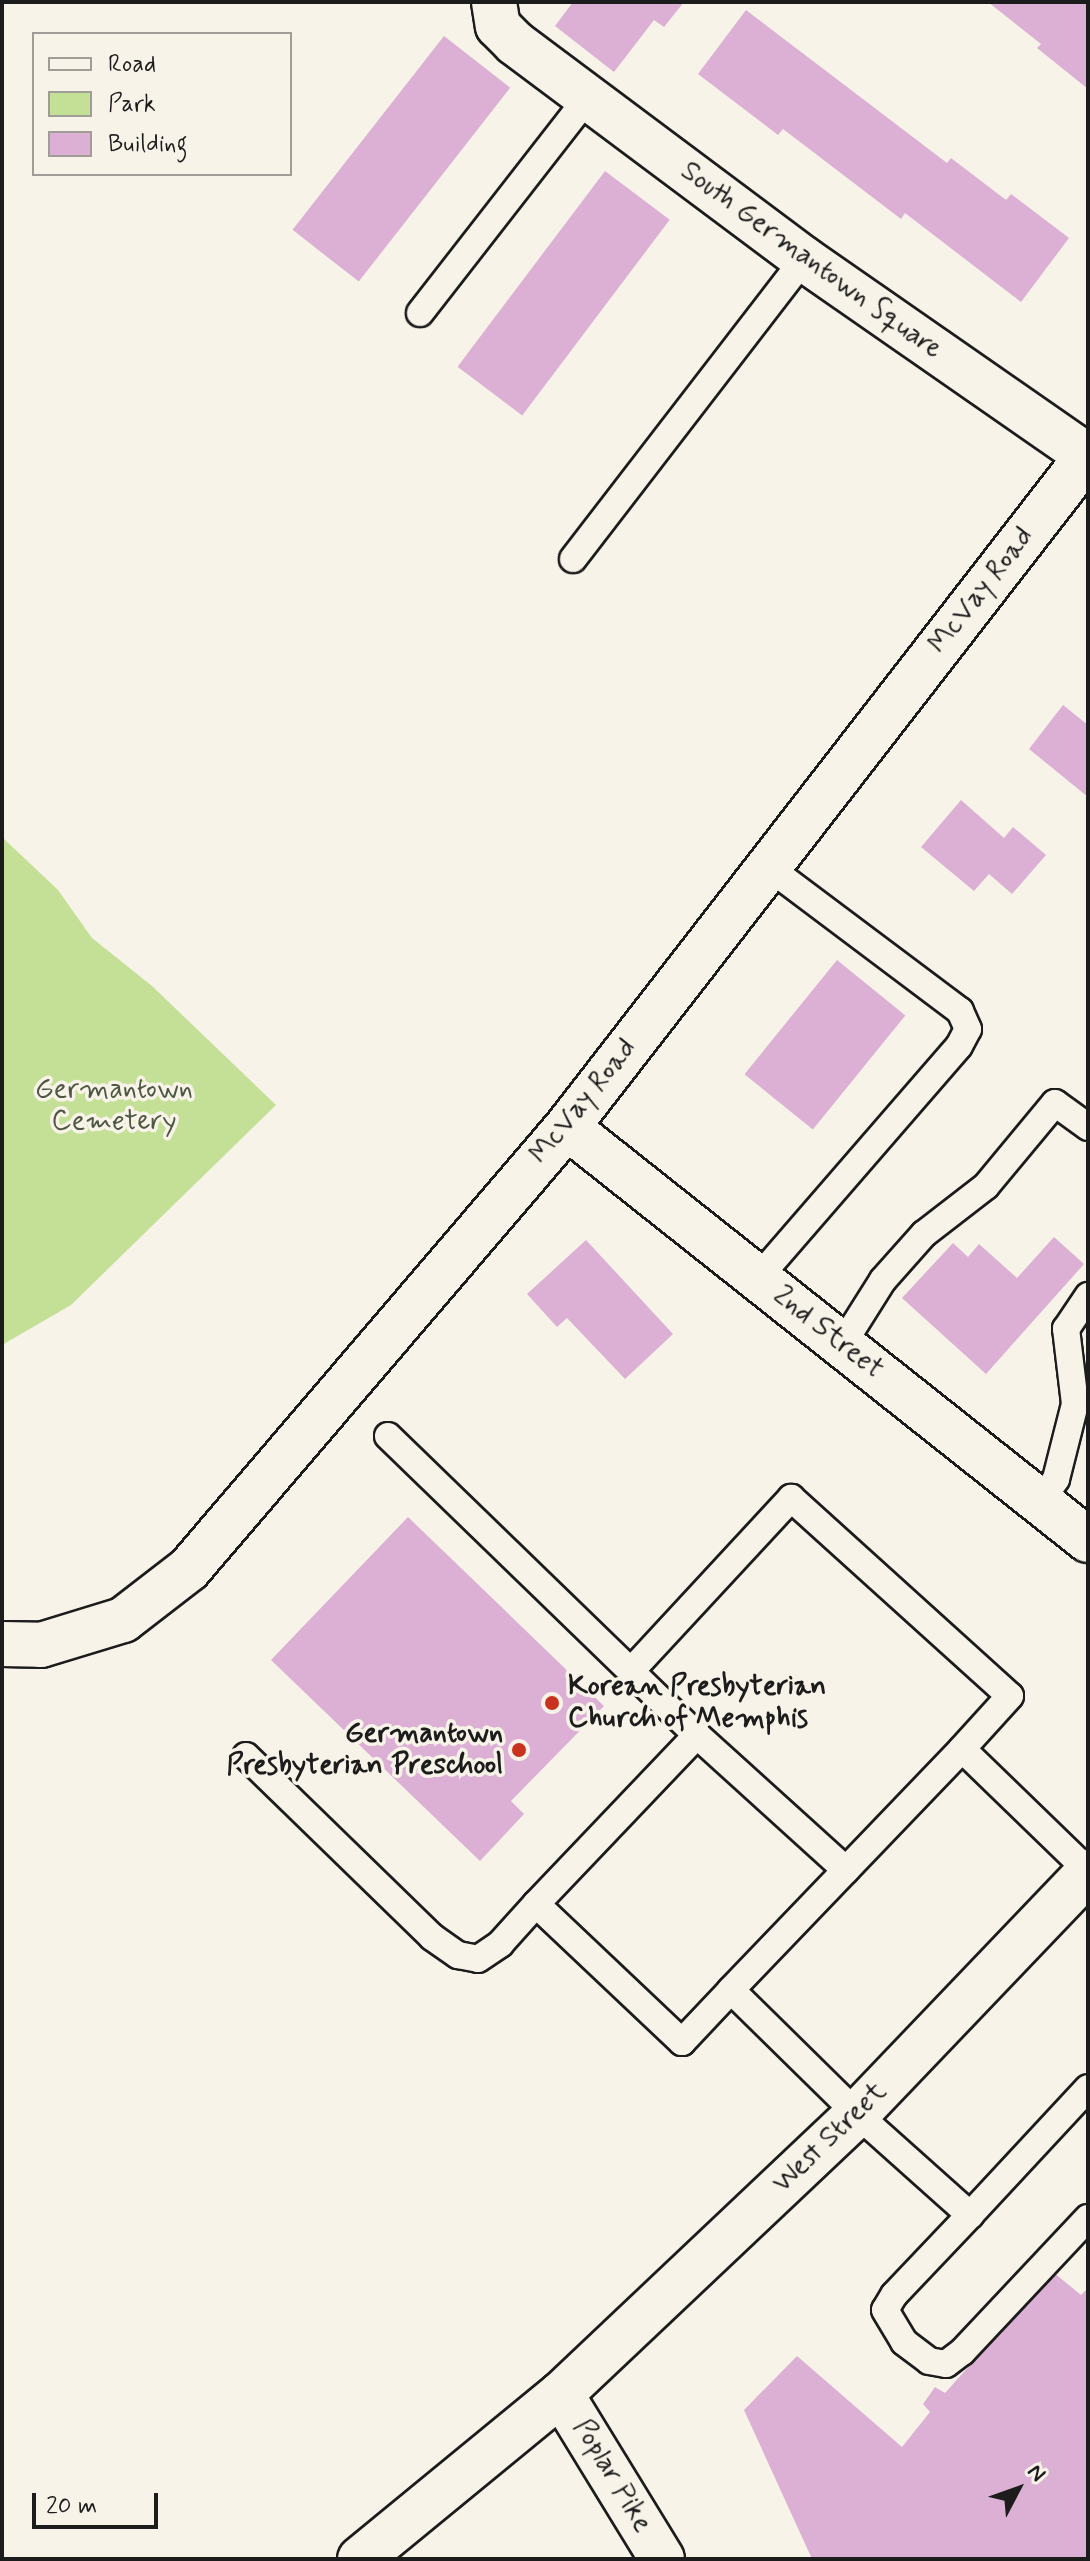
<!DOCTYPE html>
<html>
<head>
<meta charset="utf-8">
<style>
  body { margin:0 }
  #map { position:relative; width:1090px; height:2561px; overflow:hidden; background:#f7f3e8; font-family:Mynerve,sans-serif }
  div>[style] { position:absolute }
  .green>* { inset:0; background:#c4e097 }
  .building>* { inset:0; background:#dcb0d4; transform-origin:0 0 }
  .roads { filter:drop-shadow(2px 0 #1c1c1c) drop-shadow(-2px 0 #1c1c1c) drop-shadow(0 2px #1c1c1c) drop-shadow(0 -2px #1c1c1c) }
  .lane>* { height:26px; margin:-13px; padding:0 13px; transform-origin:13px; border-radius:13px; background:#f7f3e8 }
  .street>* { height:44px; margin:-22px; padding:0 22px; transform-origin:22px; border-radius:22px; background:#f7f3e8 }
  .secondary>* { height:44px; margin:-22px; padding:0 22px; transform-origin:22px; border-radius:22px; background:#f7f3e8 }
  .primary>* { height:44px; margin:-22px; padding:0 22px; transform-origin:22px; border-radius:22px; background:#f7f3e8 }
  .dots>* { width:22px; height:22px; translate:-50% -50%; box-sizing:border-box; border:4px solid #f7f3e8; border-radius:50% }
  span { translate:-50% -50%; white-space:nowrap; text-align:center; line-height:1.15; -webkit-text-stroke:7px #f7f3e8; paint-order:stroke }
  .street-label { font-size:28px; color:#1c1c1c }
  .park-label { font-size:28px; color:#4e5741 }
  .poi-label { font-size:28px; color:#1c1c1c; font-weight:700 }
  .left { translate:0 -50%; text-align:left }
  .right { translate:-100% -50%; text-align:right }
  .frame { position:absolute; inset:0; border:4px solid #1c1c1c; pointer-events:none }
  .legend { position:absolute; left:32px; top:32px; width:260px; height:144px; box-sizing:border-box; background:#f7f3e8; border:2px solid #9f9d96; margin:0; padding:10px 14px; list-style:none; font-size:24px; color:#1c1c1c }
  .legend li { display:flex; align-items:center; gap:16px; height:40px }
  .legend b { width:40px; border:2px solid #9f9d96 }
  .north { position:absolute; left:978px; top:2449px; width:80px; height:80px; -webkit-text-stroke:6px #f7f3e8; paint-order:stroke; rotate:49deg; font-size:22px; font-weight:700; line-height:32px; text-align:center; color:#1c1c1c }
  .north::after { content:''; display:block; margin:auto; width:28px; height:36px; background:#1c1c1c; clip-path:polygon(50% 0,100% 100%,50% 72%,0 100%) }
  .scale { position:absolute; left:32px; top:2493px; width:126px; height:36px; box-sizing:border-box; border:4px solid #1c1c1c; border-top:0; padding-left:10px; font-size:24px; line-height:28px; white-space:nowrap; color:#1c1c1c; -webkit-text-stroke:6px #f7f3e8; paint-order:stroke }
</style>
</head>
<body>
<div id="map">
  <div class="green">
    <div style="clip-path:polygon(2px 837px,58px 890px,92px 938px,152px 986px,276px 1105px,71px 1305px,2px 1345px)"></div>
  </div>
  <div class="building">
    <div style="clip-path:polygon(573px 2px,684px 2px,664px 27px,654px 20px,614px 72px,555px 26px)"></div>
    <div style="clip-path:polygon(988px 2px,1088px 2px,1088px 89px,1037px 48px,1041px 44px)"></div>
    <div style="clip-path:polygon(746px 10px,947px 163px,951px 158px,1006px 200px,1011px 194px,1069px 238px,1021px 302px,905px 213px,901px 219px,783px 129px,778px 135px,698px 74px)"></div>
    <div style="left:444px;top:36px;width:84px;height:246px;rotate:38deg"></div>
    <div style="left:605px;top:171px;width:81px;height:245px;rotate:37deg"></div>
    <div style="clip-path:polygon(1063px 705px,1088px 725px,1088px 797px,1029px 749px)"></div>
    <div style="clip-path:polygon(961px 800px,1004px 838px,1013px 827px,1046px 855px,1012px 894px,989px 874px,974px 891px,921px 847px)"></div>
    <div style="left:837px;top:960px;width:88px;height:147px;rotate:39deg"></div>
    <div style="clip-path:polygon(1054px 1237px,1084px 1264px,986px 1374px,902px 1298px,953px 1243px,968px 1257px,979px 1244px,1017px 1278px)"></div>
    <div style="clip-path:polygon(586px 1240px,673px 1334px,625px 1379px,567px 1318px,557px 1327px,527px 1294px)"></div>
    <div style="clip-path:polygon(408px 1517px,604px 1706px,511px 1801px,524px 1814px,480px 1861px,271px 1660px)"></div>
    <div style="clip-path:polygon(1053px 2272px,1081px 2295px,1088px 2288px,1088px 2559px,812px 2559px,744px 2410px,797px 2356px,902px 2447px,930px 2412px,923px 2404px,935px 2387px,945px 2393px)"></div>
  </div>
  <div class="roads">
    <div class="lane">
      <div style="left:420px;top:313px;width:274px;rotate:-52.1deg"></div>
      <div style="left:573px;top:559px;width:379px;rotate:-52.4deg"></div>
      <div style="left:758px;top:1278px;width:307px;rotate:-49.1deg"></div>
      <div style="left:959px;top:1046px;width:19px;rotate:-62deg"></div>
      <div style="left:968px;top:1029px;width:20px;rotate:-114deg"></div>
      <div style="left:960px;top:1011px;width:240px;rotate:-143.1deg"></div>
      <div style="left:842px;top:1345px;width:77px;rotate:-57.8deg"></div>
      <div style="left:883px;top:1280px;width:62px;rotate:-48.3deg"></div>
      <div style="left:924px;top:1234px;width:78px;rotate:-37.7deg"></div>
      <div style="left:986px;top:1186px;width:108px;rotate:-50.3deg"></div>
      <div style="left:1055px;top:1103px;width:41px;rotate:36deg"></div>
      <div style="left:388px;top:1436px;width:430px;rotate:44.1deg"></div>
      <div style="left:697px;top:1735px;width:233px;rotate:133.6deg"></div>
      <div style="left:536px;top:1904px;width:201px;rotate:43.4deg"></div>
      <div style="left:682px;top:2042px;width:71px;rotate:-46.7deg"></div>
      <div style="left:1040px;top:1502px;width:28px;rotate:-55deg"></div>
      <div style="left:1056px;top:1479px;width:77px;rotate:-75.8deg"></div>
      <div style="left:1075px;top:1404px;width:76px;rotate:-96.8deg"></div>
      <div style="left:1066px;top:1329px;width:40px;rotate:-56deg"></div>
      <div style="left:631px;top:1671px;width:236px;rotate:-47.2deg"></div>
      <div style="left:791px;top:1498px;width:295px;rotate:42.1deg"></div>
      <div style="left:1010px;top:1696px;width:72px;rotate:132.2deg"></div>
      <div style="left:697px;top:1735px;width:201px;rotate:42.2deg"></div>
      <div style="left:246px;top:1756px;width:260px;rotate:44.2deg"></div>
      <div style="left:432px;top:1937px;width:32px;rotate:35deg"></div>
      <div style="left:458px;top:1955px;width:20px;rotate:11deg"></div>
      <div style="left:478px;top:1959px;width:27px;rotate:-34deg"></div>
      <div style="left:500px;top:1944px;width:54px;rotate:-48deg"></div>
      <div style="left:1088px;top:1871px;width:175px;rotate:-135.9deg"></div>
      <div style="left:962px;top:1749px;width:334px;rotate:133.8deg"></div>
      <div style="left:731px;top:1990px;width:177px;rotate:44.5deg"></div>
      <div style="left:857px;top:2114px;width:152px;rotate:41.8deg"></div>
      <div style="left:970px;top:2215px;width:173px;rotate:-47.1deg"></div>
      <div style="left:970px;top:2215px;width:110px;rotate:133.5deg"></div>
      <div style="left:894px;top:2295px;width:17px;rotate:121deg"></div>
      <div style="left:885px;top:2310px;width:37px;rotate:59deg"></div>
      <div style="left:904px;top:2342px;width:31px;rotate:37deg"></div>
      <div style="left:929px;top:2361px;width:17px;rotate:10deg"></div>
      <div style="left:946px;top:2364px;width:20px;rotate:-37deg"></div>
      <div style="left:962px;top:2352px;width:184px;rotate:-46.8deg"></div>
    </div>
    <div class="street">
      <div style="left:494px;top:2px;width:24px;rotate:81deg"></div>
      <div style="left:498px;top:26px;width:24px;rotate:45deg"></div>
      <div style="left:515px;top:43px;width:361px;rotate:36.8deg"></div>
      <div style="left:804px;top:259px;width:345px;rotate:34.8deg"></div>
      <div style="left:567px;top:1127px;width:665px;rotate:38.4deg"></div>
    </div>
    <div class="secondary">
      <div style="left:2px;top:1644px;width:39px;rotate:1deg"></div>
      <div style="left:41px;top:1645px;width:86px;rotate:-17deg"></div>
      <div style="left:123px;top:1620px;width:83px;rotate:-37.7deg"></div>
      <div style="left:189px;top:1569px;width:582px;rotate:-49.46deg"></div>
      <div style="left:567px;top:1127px;width:850px;rotate:-52.21deg"></div>
      <div style="left:561px;top:2394px;width:193px;rotate:58.5deg"></div>
    </div>
    <div class="primary">
      <div style="left:360px;top:2559px;width:260px;rotate:-39.4deg"></div>
      <div style="left:561px;top:2394px;width:407px;rotate:-43.4deg"></div>
      <div style="left:857px;top:2114px;width:335px;rotate:-46.3deg"></div>
    </div>
  </div>
  <div class="dots">
    <div style="left:552px;top:1703px;background:#c8321e"></div>
    <div style="left:519px;top:1750px;background:#c8321e"></div>
  </div>
  <div class="street-label">
    <span style="left:811px;top:261px;rotate:36deg">South Germantown Square</span>
    <span style="left:982px;top:591px;rotate:-52deg">McVay Road</span>
    <span style="left:584px;top:1102px;rotate:-51deg">McVay Road</span>
    <span style="left:828px;top:1333px;rotate:38deg">2nd Street</span>
    <span style="left:830px;top:2138px;rotate:-44deg">West Street</span>
    <span style="left:612px;top:2476px;rotate:59deg">Poplar Pike</span>
  </div>
  <div class="park-label">
    <span style="left:114px;top:1106px">Germantown<br>Cemetery</span>
  </div>
  <div class="poi-label">
    <span class="left" style="left:568px;top:1703px">Korean Presbyterian<br>Church of Memphis</span>
    <span class="right" style="left:503px;top:1750px">Germantown<br>Presbyterian Preschool</span>
  </div>
  <div class="frame"></div>
  <ul class="legend">
  <li><b style="height:10px;background:#f7f3e8"></b>Road</li>
  <li><b style="height:22px;background:#c4e097"></b>Park</li>
  <li><b style="height:22px;background:#dcb0d4"></b>Building</li>
  </ul>
  <div class="north">N</div>
  <div class="scale">20 m</div>
</div>
</body>
</html>
